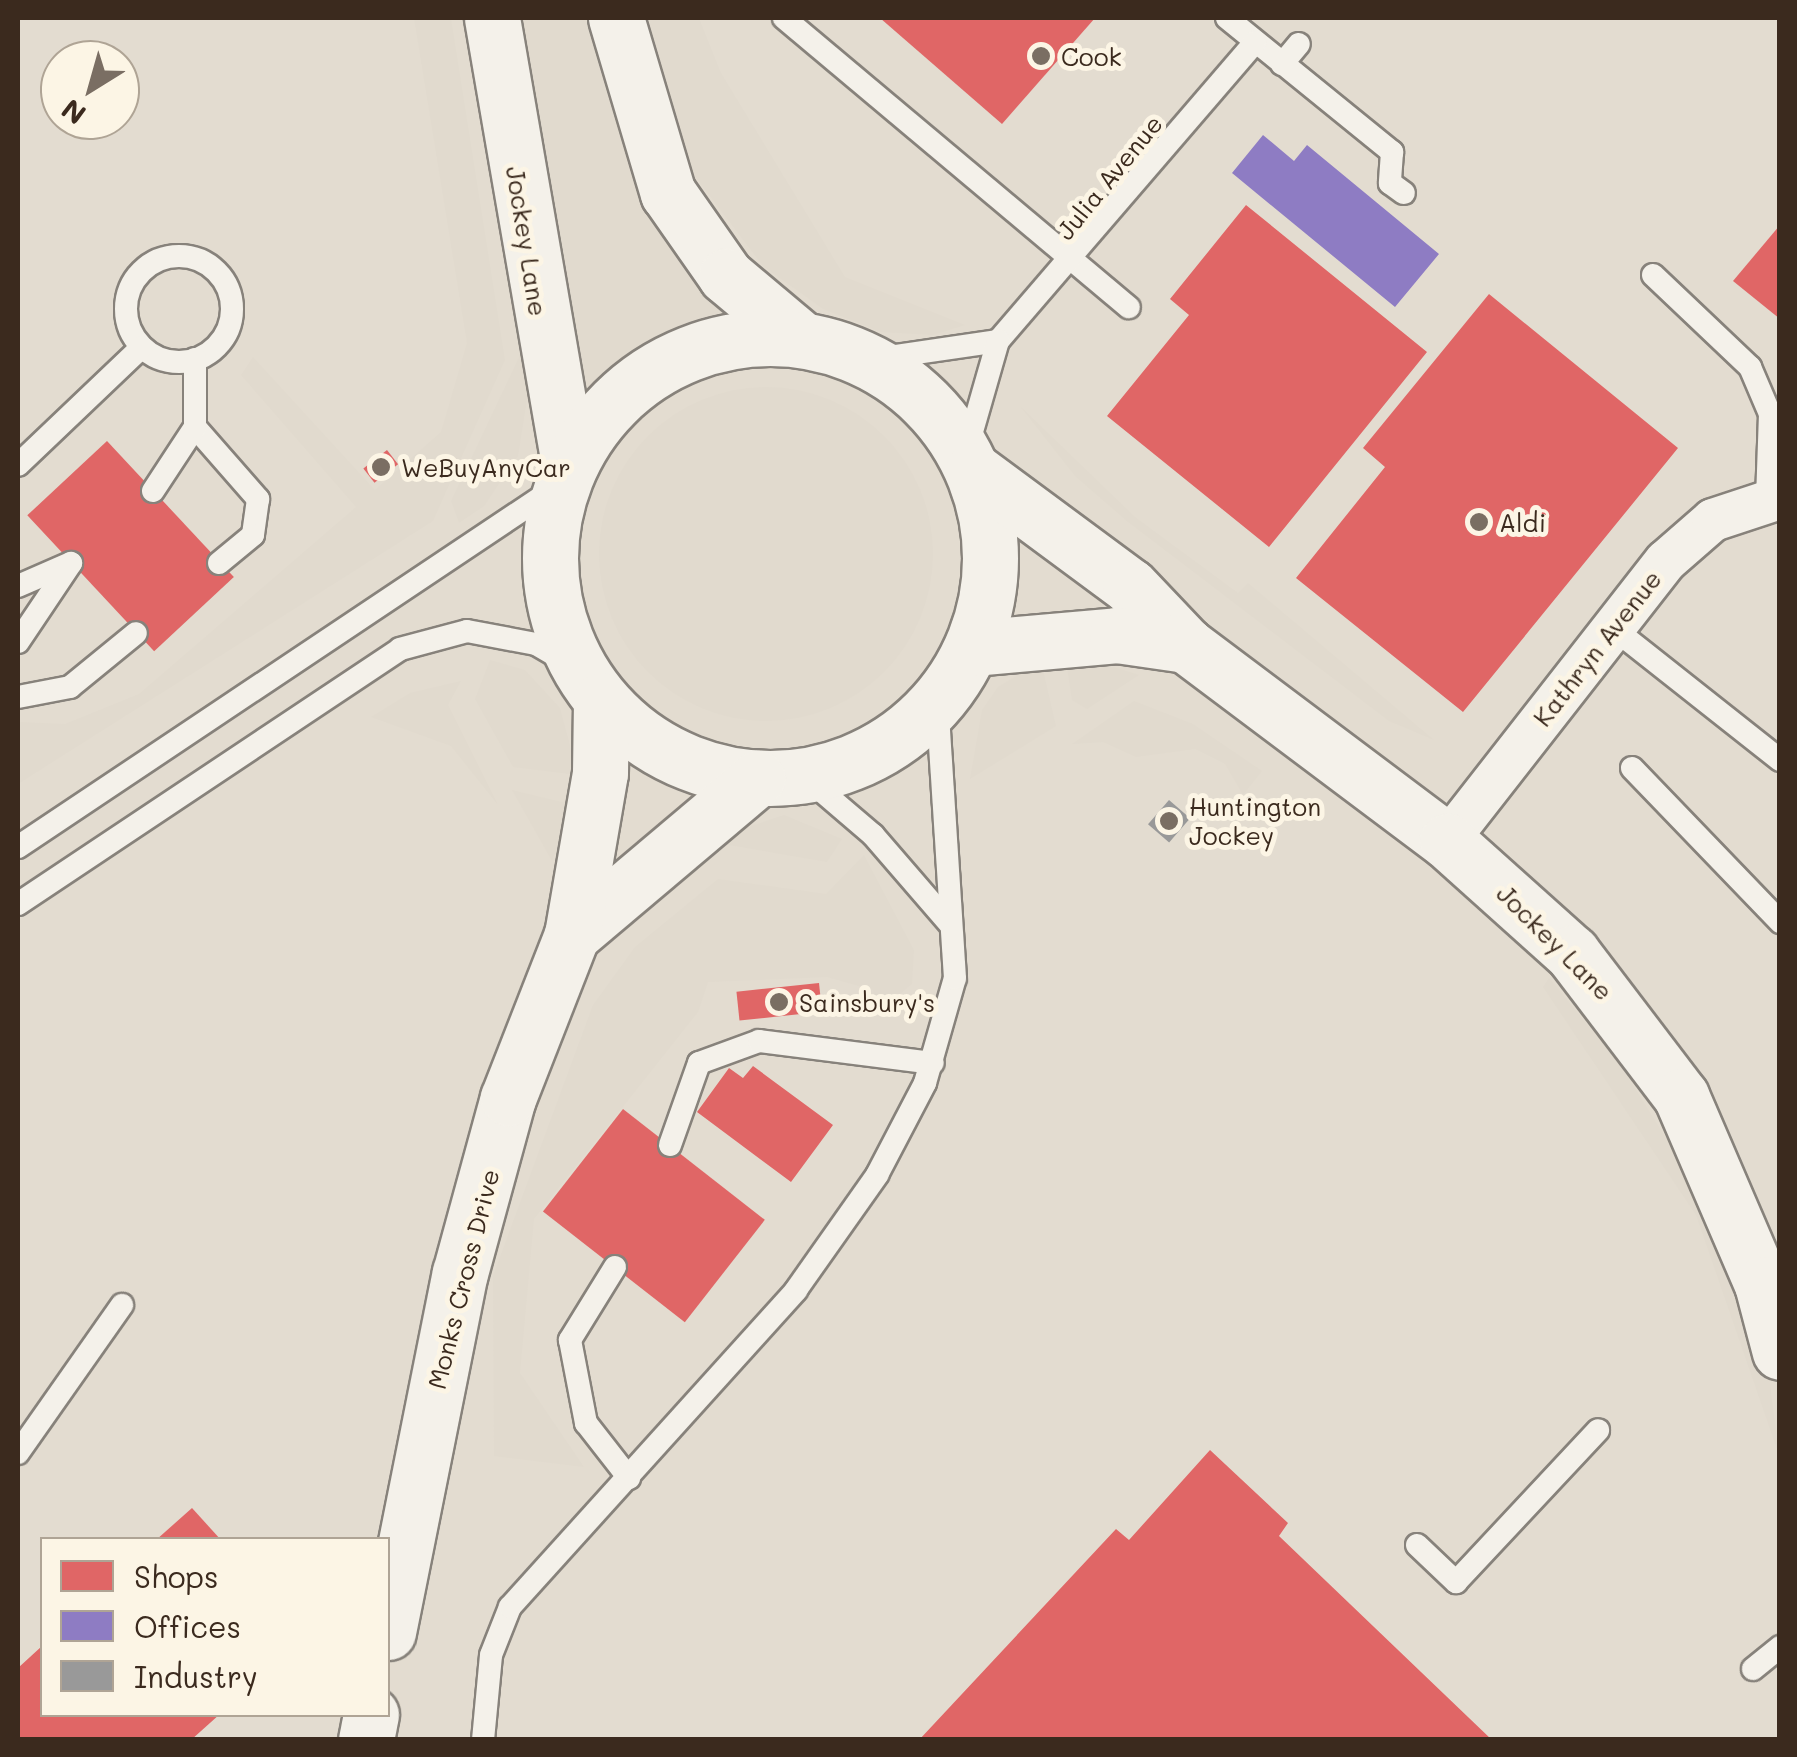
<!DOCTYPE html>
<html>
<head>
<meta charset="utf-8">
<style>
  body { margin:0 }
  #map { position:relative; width:1797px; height:1757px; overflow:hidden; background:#efebe2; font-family:Mali,sans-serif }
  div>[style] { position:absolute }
  .built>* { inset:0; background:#e3dcd0 }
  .green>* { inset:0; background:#e1dace }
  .round { border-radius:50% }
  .shops>* { inset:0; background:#e06666; transform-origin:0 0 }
  .offices>* { inset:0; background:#8e7cc3 }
  .industry>* { inset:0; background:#999; transform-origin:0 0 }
  .roads { filter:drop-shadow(2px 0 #87827b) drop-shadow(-2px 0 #87827b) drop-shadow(0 2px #87827b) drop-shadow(0 -2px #87827b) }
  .lane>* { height:22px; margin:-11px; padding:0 11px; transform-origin:11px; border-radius:11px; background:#f4f1ea }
  .lane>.ring { margin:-11px; padding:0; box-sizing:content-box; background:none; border:22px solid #f4f1ea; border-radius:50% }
  .street>* { height:42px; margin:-21px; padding:0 21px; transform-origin:21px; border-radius:21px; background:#f4f1ea }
  .secondary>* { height:55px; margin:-27.5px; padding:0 27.5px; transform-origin:27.5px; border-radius:27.5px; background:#f4f1ea }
  .secondary>.ring { margin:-27.5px; padding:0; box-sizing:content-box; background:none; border:55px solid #f4f1ea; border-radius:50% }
  .dots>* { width:28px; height:28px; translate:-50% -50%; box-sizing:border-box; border:5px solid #fcf5e5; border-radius:50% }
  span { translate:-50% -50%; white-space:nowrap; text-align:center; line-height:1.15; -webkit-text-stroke:10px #fcf5e5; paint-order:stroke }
  .poi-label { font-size:25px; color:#3b2a1e }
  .left { translate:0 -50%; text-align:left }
  .street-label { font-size:25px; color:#3b2a1e }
  .frame { position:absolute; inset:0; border:20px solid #3b2a1e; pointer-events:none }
  .legend { position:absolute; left:40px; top:1537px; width:350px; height:180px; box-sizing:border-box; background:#fcf5e5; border:2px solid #afa495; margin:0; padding:12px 18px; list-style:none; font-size:30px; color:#3b2a1e }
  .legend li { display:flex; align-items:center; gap:20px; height:50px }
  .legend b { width:50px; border:2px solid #afa495 }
  .north { position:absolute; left:40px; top:40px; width:100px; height:100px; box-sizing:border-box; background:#fcf5e5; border:2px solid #afa495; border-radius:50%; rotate:217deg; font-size:28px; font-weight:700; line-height:40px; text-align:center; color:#3b2a1e }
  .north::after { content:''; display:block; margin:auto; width:35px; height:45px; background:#7a6e63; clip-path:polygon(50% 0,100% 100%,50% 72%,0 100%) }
</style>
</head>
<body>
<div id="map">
  <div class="built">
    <div style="clip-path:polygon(evenodd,18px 18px,1779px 18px,1779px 1739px,18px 1739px,18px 18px,60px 60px,120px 60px,120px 120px,60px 120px,60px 60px,18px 18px,42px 1540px,388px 1540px,388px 1714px,42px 1714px,42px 1540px)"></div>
  </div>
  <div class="green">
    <div style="clip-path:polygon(414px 18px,451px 18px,505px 360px,433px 521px,18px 784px,18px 722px,65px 724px,139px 694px,356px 507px,241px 375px,253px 357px,375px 490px,441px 432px,467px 343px)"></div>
    <div style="clip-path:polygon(523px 18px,589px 18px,635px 184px,679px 258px,736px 320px,657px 345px,585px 401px)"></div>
    <div style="clip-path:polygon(647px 18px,699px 18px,721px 73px,845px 277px,965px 325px,933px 335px,881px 332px,823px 309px,763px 266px,687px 166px)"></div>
    <div style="clip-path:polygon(521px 353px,529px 387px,518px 456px,484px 506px,459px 523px,451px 501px)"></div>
    <div class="round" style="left:599px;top:387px;width:334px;height:334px"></div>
    <div style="clip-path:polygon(1020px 406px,1135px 517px,1238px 593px,1248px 583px,1434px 740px,1389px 721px,1128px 522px,1075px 476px)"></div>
    <div style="clip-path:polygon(490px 660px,525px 670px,560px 708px,578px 775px,513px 767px,475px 699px)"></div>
    <div style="clip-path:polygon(1085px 660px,1107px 665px,1139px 675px,1087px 709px,1072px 700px,1066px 661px)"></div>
    <div style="clip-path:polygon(1041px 661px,1056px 726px,970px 779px,982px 710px,998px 687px)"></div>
    <div style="clip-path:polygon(461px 681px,448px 705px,498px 805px,451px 746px,371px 717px,410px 693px)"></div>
    <div style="clip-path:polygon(1134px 701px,1193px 724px,1262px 771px,1243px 795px,1225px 764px,1195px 749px,1136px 757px,1103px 742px,1072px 744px)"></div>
    <div style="clip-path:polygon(512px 790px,574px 805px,552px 861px)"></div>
    <div style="clip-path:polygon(784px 815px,842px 839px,827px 862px,706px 841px)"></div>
    <div style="clip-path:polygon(864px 855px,914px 950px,912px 984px,877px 1013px,873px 990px,827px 977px,708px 982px,698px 1012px,534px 1219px,520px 1373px,584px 1467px,494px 1456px,493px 1276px,593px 1005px,635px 947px,718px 879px,826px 894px)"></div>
    <div style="clip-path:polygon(1549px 978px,1620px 1064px,1698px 1190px,1768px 1369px,1779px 1455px,1696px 1215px,1543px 987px)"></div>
  </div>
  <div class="shops">
    <div style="clip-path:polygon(880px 18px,1095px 18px,1002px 124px)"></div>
    <div style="clip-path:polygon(1246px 205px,1427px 352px,1269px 547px,1107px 416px,1189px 315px,1170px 299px)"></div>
    <div style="clip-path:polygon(1780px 225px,1780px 319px,1733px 281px)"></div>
    <div style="clip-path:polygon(1489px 294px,1678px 448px,1463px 712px,1296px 578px,1385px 467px,1363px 448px)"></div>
    <div style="left:107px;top:441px;width:186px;height:109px;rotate:47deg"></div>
    <div style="left:387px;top:450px;width:18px;height:30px;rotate:52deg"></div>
    <div style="left:819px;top:983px;width:29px;height:83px;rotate:84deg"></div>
    <div style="clip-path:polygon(753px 1066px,833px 1125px,791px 1182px,697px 1112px,729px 1068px,743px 1078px)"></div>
    <div style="left:623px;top:1109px;width:180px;height:130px;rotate:38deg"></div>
    <div style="clip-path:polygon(1210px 1450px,1288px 1523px,1279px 1536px,1492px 1740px,919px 1740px,1116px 1529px,1129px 1540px)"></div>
    <div style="clip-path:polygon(192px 1508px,221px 1540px,156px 1540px)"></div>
    <div style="clip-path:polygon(42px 1646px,42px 1714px,220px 1714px,191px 1740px,18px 1740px,18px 1668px)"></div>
  </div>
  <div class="offices">
    <div style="clip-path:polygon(1263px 135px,1294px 161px,1307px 145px,1439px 254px,1395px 307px,1232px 173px)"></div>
  </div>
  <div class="industry">
    <div style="left:1169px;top:800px;width:28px;height:32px;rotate:41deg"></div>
  </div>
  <div class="roads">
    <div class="lane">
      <div style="left:784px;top:18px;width:450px;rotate:40deg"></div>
      <div style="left:1227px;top:18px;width:213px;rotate:39.1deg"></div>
      <div style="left:1392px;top:152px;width:31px;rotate:94deg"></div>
      <div style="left:1390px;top:183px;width:17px;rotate:36deg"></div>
      <div style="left:1282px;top:64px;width:26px;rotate:-50deg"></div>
      <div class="ring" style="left:126px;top:256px;width:84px;height:84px"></div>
      <div style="left:1653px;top:275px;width:134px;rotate:43.5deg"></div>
      <div style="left:1750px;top:367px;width:51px;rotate:66.9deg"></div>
      <div style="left:1770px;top:414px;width:84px;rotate:92deg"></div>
      <div style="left:868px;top:360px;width:131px;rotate:-8.3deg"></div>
      <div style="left:998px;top:341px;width:394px;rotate:-49.3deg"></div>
      <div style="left:195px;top:427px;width:96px;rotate:48.8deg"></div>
      <div style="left:258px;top:499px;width:36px;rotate:98deg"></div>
      <div style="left:253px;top:535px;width:44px;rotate:140.5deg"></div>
      <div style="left:965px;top:456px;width:120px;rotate:-74deg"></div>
      <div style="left:18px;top:465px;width:171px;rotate:-43.6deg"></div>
      <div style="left:153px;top:491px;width:77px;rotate:-56.7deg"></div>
      <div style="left:195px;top:427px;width:68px;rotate:-90deg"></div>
      <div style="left:18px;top:586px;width:58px;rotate:-23.5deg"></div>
      <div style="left:1613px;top:628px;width:213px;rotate:38.3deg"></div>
      <div style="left:18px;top:642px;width:95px;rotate:-56.1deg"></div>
      <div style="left:18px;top:697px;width:53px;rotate:-10.9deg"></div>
      <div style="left:70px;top:687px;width:85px;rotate:-39.3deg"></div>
      <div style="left:1632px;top:768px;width:214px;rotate:46.1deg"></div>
      <div style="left:804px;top:776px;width:91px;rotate:40.5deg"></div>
      <div style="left:873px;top:835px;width:116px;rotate:49.2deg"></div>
      <div style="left:18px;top:847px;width:653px;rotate:-33.76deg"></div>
      <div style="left:18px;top:904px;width:459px;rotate:-33.7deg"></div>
      <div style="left:400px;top:649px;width:69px;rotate:-15deg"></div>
      <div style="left:467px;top:631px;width:70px;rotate:10.7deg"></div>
      <div style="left:536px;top:644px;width:50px;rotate:30.2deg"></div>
      <div style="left:670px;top:1145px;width:87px;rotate:-70.5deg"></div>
      <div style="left:699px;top:1063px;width:64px;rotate:-20.1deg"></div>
      <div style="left:759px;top:1041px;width:175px;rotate:7.2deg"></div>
      <div style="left:615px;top:1267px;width:86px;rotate:121.7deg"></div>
      <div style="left:570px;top:1340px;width:85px;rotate:79.1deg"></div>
      <div style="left:586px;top:1423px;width:70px;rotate:52deg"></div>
      <div style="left:18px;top:1453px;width:181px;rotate:-54.9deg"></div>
      <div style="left:1417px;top:1545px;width:54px;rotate:43.5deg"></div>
      <div style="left:1456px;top:1582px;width:208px;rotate:-46.9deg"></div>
      <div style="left:1753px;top:1669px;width:35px;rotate:-39deg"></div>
      <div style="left:483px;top:1740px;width:85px;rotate:-84.6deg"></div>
      <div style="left:491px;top:1655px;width:52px;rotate:-68.4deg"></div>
      <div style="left:510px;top:1607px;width:427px;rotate:-47.9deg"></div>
      <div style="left:796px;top:1290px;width:141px;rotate:-54.8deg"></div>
      <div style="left:877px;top:1175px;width:104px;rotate:-62.4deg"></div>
      <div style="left:925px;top:1083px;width:109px;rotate:-74.1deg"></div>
      <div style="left:955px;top:978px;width:277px;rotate:-93.7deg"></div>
    </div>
    <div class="street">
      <div style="left:1447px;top:841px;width:355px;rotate:-52deg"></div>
      <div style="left:1666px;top:561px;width:62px;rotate:-41.1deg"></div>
      <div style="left:1713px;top:520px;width:71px;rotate:-18.2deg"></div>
    </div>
    <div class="secondary">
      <div style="left:492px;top:18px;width:453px;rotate:80.2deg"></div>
      <div style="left:616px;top:18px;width:183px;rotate:73.5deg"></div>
      <div style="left:668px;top:193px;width:101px;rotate:55.1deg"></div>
      <div style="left:726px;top:276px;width:97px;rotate:40deg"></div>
      <div class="ring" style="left:550px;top:338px;width:385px;height:385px"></div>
      <div style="left:973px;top:470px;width:195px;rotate:36.5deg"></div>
      <div style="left:1130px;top:586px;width:81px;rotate:46.5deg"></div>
      <div style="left:1186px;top:645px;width:326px;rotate:36.9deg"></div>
      <div style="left:1447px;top:841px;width:168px;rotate:41.9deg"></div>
      <div style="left:1572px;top:953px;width:180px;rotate:52.7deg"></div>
      <div style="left:1681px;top:1096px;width:205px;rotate:66.7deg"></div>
      <div style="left:1762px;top:1284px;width:70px;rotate:75.2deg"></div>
      <div style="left:972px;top:648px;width:146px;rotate:-5.1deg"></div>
      <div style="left:1117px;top:635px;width:70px;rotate:8.2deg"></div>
      <div style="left:572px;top:935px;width:243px;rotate:-40.2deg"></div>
      <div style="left:388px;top:1632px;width:366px;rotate:-78.7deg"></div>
      <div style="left:460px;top:1273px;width:181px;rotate:-74.7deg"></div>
      <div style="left:508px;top:1098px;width:175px;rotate:-68.6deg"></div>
      <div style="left:572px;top:935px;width:164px;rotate:-80.2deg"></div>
      <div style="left:600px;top:773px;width:73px;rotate:-89.2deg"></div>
      <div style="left:366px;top:1740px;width:26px;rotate:-79deg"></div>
    </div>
  </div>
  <div class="dots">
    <div style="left:1041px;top:56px;background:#7a6e63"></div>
    <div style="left:381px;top:467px;background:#7a6e63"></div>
    <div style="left:1479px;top:522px;background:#7a6e63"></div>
    <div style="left:1169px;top:821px;background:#7a6e63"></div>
    <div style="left:779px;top:1002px;background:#7a6e63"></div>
  </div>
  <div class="poi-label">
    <span class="left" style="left:1061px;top:56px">Cook</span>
    <span class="left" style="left:401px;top:467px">WeBuyAnyCar</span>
    <span class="left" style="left:1499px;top:522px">Aldi</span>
    <span class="left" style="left:1189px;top:821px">Huntington<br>Jockey</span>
    <span class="left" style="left:799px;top:1002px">Sainsbury's</span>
  </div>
  <div class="street-label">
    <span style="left:1109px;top:177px;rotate:-51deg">Julia Avenue</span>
    <span style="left:527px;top:241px;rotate:81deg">Jockey Lane</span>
    <span style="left:1597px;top:648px;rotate:-52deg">Kathryn Avenue</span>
    <span style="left:1555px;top:942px;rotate:45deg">Jockey Lane</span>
    <span style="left:463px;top:1279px;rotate:-76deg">Monks Cross Drive</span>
  </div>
  <div class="frame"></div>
  <ul class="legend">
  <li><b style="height:28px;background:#e06666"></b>Shops</li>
  <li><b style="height:28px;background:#8e7cc3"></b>Offices</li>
  <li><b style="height:28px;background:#999"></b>Industry</li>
  </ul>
  <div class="north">N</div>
</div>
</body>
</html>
